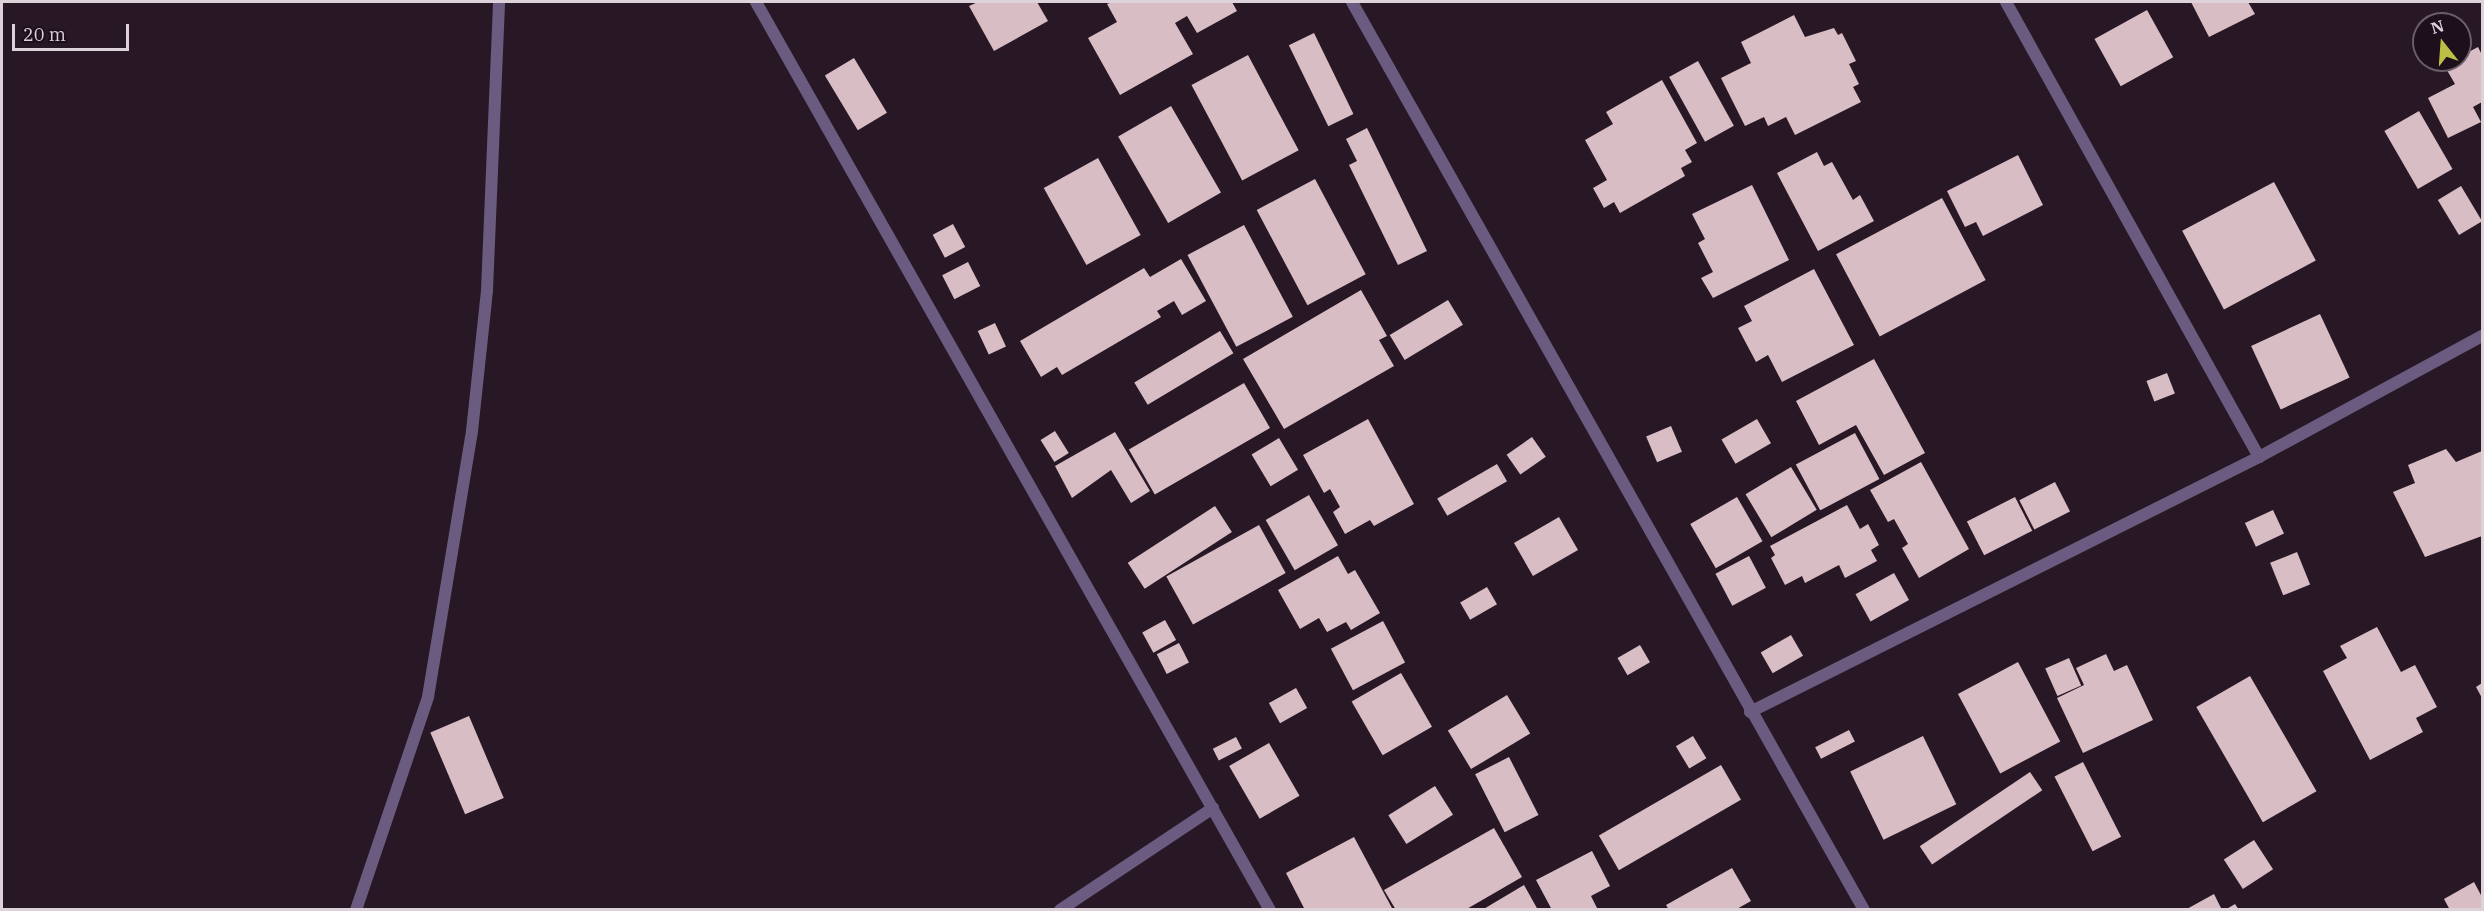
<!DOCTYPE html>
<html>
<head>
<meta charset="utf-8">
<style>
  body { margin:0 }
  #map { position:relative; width:2484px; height:911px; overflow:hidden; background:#281825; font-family:"IBM Plex Serif",serif }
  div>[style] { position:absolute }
  .building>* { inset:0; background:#d9bdc4; transform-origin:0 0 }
  .minor>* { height:12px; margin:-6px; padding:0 6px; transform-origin:6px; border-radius:6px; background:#6c5b80 }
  span { translate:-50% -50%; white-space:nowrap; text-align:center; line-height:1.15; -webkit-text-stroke:6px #1e0f1c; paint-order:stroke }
  .frame { position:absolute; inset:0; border:3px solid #ddd1da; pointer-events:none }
  .north { position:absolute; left:2412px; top:12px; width:60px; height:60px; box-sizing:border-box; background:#1e0f1c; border:2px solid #6a5d68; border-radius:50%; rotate:343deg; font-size:16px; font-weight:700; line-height:24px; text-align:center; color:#ddd1da }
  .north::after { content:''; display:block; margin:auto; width:21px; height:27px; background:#bcbf44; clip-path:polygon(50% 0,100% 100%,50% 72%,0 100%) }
  .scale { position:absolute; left:12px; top:24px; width:117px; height:27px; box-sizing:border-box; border:3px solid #ddd1da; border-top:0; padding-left:8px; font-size:18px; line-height:21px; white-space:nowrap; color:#ddd1da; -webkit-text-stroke:4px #1e0f1c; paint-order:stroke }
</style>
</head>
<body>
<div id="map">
  <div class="building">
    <div style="clip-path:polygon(978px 2px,1037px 2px,1048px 21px,994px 51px,969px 6px)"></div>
    <div style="clip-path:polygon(1112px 2px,1232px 2px,1237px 11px,1197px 33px,1187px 16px,1175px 23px,1193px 54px,1120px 95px,1088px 38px,1117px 22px,1107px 4px)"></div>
    <div style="clip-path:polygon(2191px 2px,2248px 2px,2255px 14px,2209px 37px)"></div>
    <div style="left:2147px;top:10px;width:54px;height:60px;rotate:61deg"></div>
    <div style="clip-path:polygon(1794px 15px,1805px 37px,1834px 28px,1838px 35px,1842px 33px,1856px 61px,1849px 64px,1859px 84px,1853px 87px,1861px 102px,1795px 135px,1786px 117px,1768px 126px,1764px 117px,1745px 126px,1721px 78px,1751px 63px,1741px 42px)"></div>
    <div style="left:1314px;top:33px;width:90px;height:28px;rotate:64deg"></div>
    <div style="clip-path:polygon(2478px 47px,2482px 55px,2482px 102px,2473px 107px,2481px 122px,2448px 138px,2428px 98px,2455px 84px,2444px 65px)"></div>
    <div style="left:1248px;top:55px;width:108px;height:64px;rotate:62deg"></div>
    <div style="left:854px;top:58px;width:64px;height:34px;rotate:59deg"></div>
    <div style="left:1698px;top:61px;width:74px;height:33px;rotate:61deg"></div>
    <div style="clip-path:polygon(1662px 80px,1697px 143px,1685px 150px,1692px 162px,1681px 168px,1685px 176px,1620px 213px,1614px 202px,1604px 208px,1593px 188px,1607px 180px,1585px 140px,1613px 124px,1606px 112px)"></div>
    <div style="left:1171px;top:106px;width:100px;height:61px;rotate:60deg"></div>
    <div style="left:2419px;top:111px;width:67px;height:40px;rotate:60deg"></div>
    <div style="clip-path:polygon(1367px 128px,1427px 251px,1398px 265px,1349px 165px,1357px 161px,1346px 139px)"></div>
    <div style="clip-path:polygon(1817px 152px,1824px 166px,1832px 162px,1853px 200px,1860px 195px,1874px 221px,1818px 251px,1777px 173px)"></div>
    <div style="clip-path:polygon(2018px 155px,2043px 205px,1983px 236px,1976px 222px,1965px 227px,1947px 191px)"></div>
    <div style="left:1098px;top:158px;width:88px;height:62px;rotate:61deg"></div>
    <div style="left:1315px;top:179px;width:108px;height:66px;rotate:62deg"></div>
    <div style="left:2274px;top:182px;width:89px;height:104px;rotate:62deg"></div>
    <div style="clip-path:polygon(1752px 185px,1789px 260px,1713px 298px,1701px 278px,1713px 272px,1698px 243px,1705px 239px,1692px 214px)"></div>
    <div style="left:2461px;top:186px;width:41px;height:27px;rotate:59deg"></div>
    <div style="left:1942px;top:198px;width:93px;height:120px;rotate:62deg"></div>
    <div style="left:953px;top:224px;width:26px;height:23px;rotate:62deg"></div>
    <div style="left:1244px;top:225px;width:104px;height:64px;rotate:62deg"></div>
    <div style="clip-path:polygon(1181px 259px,1206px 301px,1182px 315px,1174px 301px,1157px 311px,1161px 317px,1062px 375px,1057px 367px,1041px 377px,1020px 341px,1144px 268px,1150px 277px)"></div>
    <div style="left:968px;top:262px;width:27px;height:29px;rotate:63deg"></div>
    <div style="clip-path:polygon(1814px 269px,1854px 345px,1782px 382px,1768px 355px,1756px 362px,1738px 328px,1752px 321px,1744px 306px)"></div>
    <div style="clip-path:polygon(1361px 290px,1387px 336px,1379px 340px,1394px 366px,1284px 429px,1243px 359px)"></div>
    <div style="left:1448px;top:300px;width:29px;height:68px;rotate:59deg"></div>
    <div style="left:2320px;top:314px;width:70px;height:76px;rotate:65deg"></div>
    <div style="left:995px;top:323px;width:26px;height:19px;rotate:65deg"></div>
    <div style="left:1220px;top:331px;width:26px;height:100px;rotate:59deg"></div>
    <div style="clip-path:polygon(1874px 359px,1925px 453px,1884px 475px,1856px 425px,1819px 445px,1796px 401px)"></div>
    <div style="left:2167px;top:373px;width:22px;height:22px;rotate:69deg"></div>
    <div style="left:1244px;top:383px;width:52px;height:133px;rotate:60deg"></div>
    <div style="clip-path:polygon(1368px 419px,1414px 504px,1374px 526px,1370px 520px,1345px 534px,1333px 512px,1340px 507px,1330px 489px,1324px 493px,1303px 455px)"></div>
    <div style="left:1757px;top:419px;width:28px;height:41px;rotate:60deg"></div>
    <div style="left:1671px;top:426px;width:28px;height:27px;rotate:67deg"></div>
    <div style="left:1055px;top:431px;width:26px;height:17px;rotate:58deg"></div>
    <div style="clip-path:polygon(1115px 432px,1150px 491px,1131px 503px,1111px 470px,1072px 498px,1055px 466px)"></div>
    <div style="left:1855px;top:433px;width:52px;height:67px;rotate:62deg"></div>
    <div style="left:1532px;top:437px;width:24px;height:31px;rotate:55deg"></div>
    <div style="left:1279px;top:438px;width:37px;height:32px;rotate:59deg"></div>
    <div style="clip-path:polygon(2446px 449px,2456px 462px,2482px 451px,2482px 536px,2425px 557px,2393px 492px,2415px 483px,2408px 465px)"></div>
    <div style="clip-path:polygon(1921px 462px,1969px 549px,1919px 578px,1902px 548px,1908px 544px,1894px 519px,1888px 522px,1870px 490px)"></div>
    <div style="left:1497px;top:464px;width:20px;height:69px;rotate:60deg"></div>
    <div style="left:1791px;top:467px;width:50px;height:53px;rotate:59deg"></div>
    <div style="left:2055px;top:482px;width:33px;height:40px;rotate:63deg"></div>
    <div style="left:1309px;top:495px;width:58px;height:50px;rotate:60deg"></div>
    <div style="left:1737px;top:497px;width:51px;height:54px;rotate:60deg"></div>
    <div style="left:2015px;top:497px;width:38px;height:54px;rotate:63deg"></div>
    <div style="clip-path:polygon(1847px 505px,1860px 529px,1868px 524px,1879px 545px,1871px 550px,1877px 561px,1845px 578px,1839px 565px,1805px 583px,1802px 576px,1785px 585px,1771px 558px,1775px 555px,1770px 546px)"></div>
    <div style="left:1215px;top:506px;width:31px;height:104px;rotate:57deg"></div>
    <div style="left:2273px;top:510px;width:26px;height:31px;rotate:65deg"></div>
    <div style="left:1559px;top:517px;width:38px;height:52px;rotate:60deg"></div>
    <div style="left:1259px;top:525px;width:55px;height:106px;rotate:61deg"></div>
    <div style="left:2297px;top:552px;width:35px;height:29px;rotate:68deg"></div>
    <div style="clip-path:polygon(1338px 556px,1348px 574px,1355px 570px,1380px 613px,1351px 630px,1346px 622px,1327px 632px,1319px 618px,1300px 629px,1278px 590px)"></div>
    <div style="left:1749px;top:556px;width:36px;height:38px;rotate:62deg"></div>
    <div style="left:1894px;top:573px;width:31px;height:44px;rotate:61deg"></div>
    <div style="left:1487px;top:587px;width:20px;height:31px;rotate:60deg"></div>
    <div style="left:1165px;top:620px;width:23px;height:26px;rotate:61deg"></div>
    <div style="left:1383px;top:621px;width:47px;height:59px;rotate:62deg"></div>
    <div style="clip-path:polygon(2377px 627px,2401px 672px,2415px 665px,2437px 707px,2416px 718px,2423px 732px,2370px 760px,2323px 671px,2347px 658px,2340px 646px)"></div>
    <div style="left:1791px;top:635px;width:24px;height:35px;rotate:60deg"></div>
    <div style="left:1179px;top:643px;width:22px;height:25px;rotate:63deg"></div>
    <div style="left:1640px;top:645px;width:20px;height:26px;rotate:60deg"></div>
    <div style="clip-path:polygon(2106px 654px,2114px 671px,2127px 665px,2153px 720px,2083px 753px,2057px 698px,2084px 685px,2076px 668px)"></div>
    <div style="left:2069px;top:658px;width:30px;height:26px;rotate:66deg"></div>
    <div style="left:2018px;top:662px;width:90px;height:68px;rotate:62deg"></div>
    <div style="left:1401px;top:673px;width:62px;height:57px;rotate:60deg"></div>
    <div style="left:2250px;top:676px;width:133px;height:62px;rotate:60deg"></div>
    <div style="clip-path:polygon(2482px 683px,2482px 698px,2476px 687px)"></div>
    <div style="left:1296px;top:688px;width:23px;height:31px;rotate:61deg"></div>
    <div style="left:1507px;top:695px;width:45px;height:69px;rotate:59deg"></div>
    <div style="left:469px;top:716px;width:89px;height:42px;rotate:67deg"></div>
    <div style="left:1849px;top:730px;width:13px;height:38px;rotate:63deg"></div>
    <div style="left:1693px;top:736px;width:26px;height:20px;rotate:59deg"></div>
    <div style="left:1923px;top:736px;width:76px;height:81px;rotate:64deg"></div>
    <div style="left:1236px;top:737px;width:13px;height:26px;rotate:63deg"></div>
    <div style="left:1269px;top:743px;width:61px;height:46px;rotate:60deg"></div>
    <div style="left:1509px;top:757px;width:65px;height:38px;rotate:63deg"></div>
    <div style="left:2083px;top:762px;width:84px;height:32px;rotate:63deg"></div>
    <div style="left:1721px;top:765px;width:40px;height:141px;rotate:60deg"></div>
    <div style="left:2030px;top:772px;width:22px;height:133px;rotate:56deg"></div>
    <div style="left:1435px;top:786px;width:34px;height:55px;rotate:58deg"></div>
    <div style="clip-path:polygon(1494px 828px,1522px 877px,1465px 910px,1396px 910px,1384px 890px)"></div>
    <div style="clip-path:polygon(1354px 837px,1393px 910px,1305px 910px,1286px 873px)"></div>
    <div style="left:2254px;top:840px;width:35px;height:36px;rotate:57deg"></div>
    <div style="clip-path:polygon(1592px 851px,1610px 886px,1591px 896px,1598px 910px,1552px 910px,1536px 880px)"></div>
    <div style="clip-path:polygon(1732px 868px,1751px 901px,1735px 910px,1669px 910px,1666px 905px)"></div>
    <div style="clip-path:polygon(2474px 882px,2482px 897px,2482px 910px,2450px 910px,2444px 899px)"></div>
    <div style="clip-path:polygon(1524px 885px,1538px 910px,1482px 910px)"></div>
    <div style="clip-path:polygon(2214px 894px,2222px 910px,2185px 910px)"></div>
    <div style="clip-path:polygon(2235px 904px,2239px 910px,2225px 910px)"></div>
  </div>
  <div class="minor">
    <div style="left:756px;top:2px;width:1043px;rotate:60.49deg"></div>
    <div style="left:1352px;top:2px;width:1042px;rotate:60.58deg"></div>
    <div style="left:2006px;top:2px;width:521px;rotate:60.92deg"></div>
    <div style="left:1750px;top:712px;width:569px;rotate:-26.61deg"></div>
    <div style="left:2259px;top:457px;width:254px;rotate:-28.5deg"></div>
    <div style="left:356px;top:910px;width:225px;rotate:-71.3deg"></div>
    <div style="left:428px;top:697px;width:270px;rotate:-80.6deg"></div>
    <div style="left:472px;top:431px;width:142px;rotate:-83.9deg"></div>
    <div style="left:487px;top:290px;width:288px;rotate:-87.6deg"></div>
    <div style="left:1060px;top:910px;width:184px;rotate:-33.7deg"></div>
  </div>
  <div class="frame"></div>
  <div class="north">N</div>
  <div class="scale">20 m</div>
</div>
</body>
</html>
